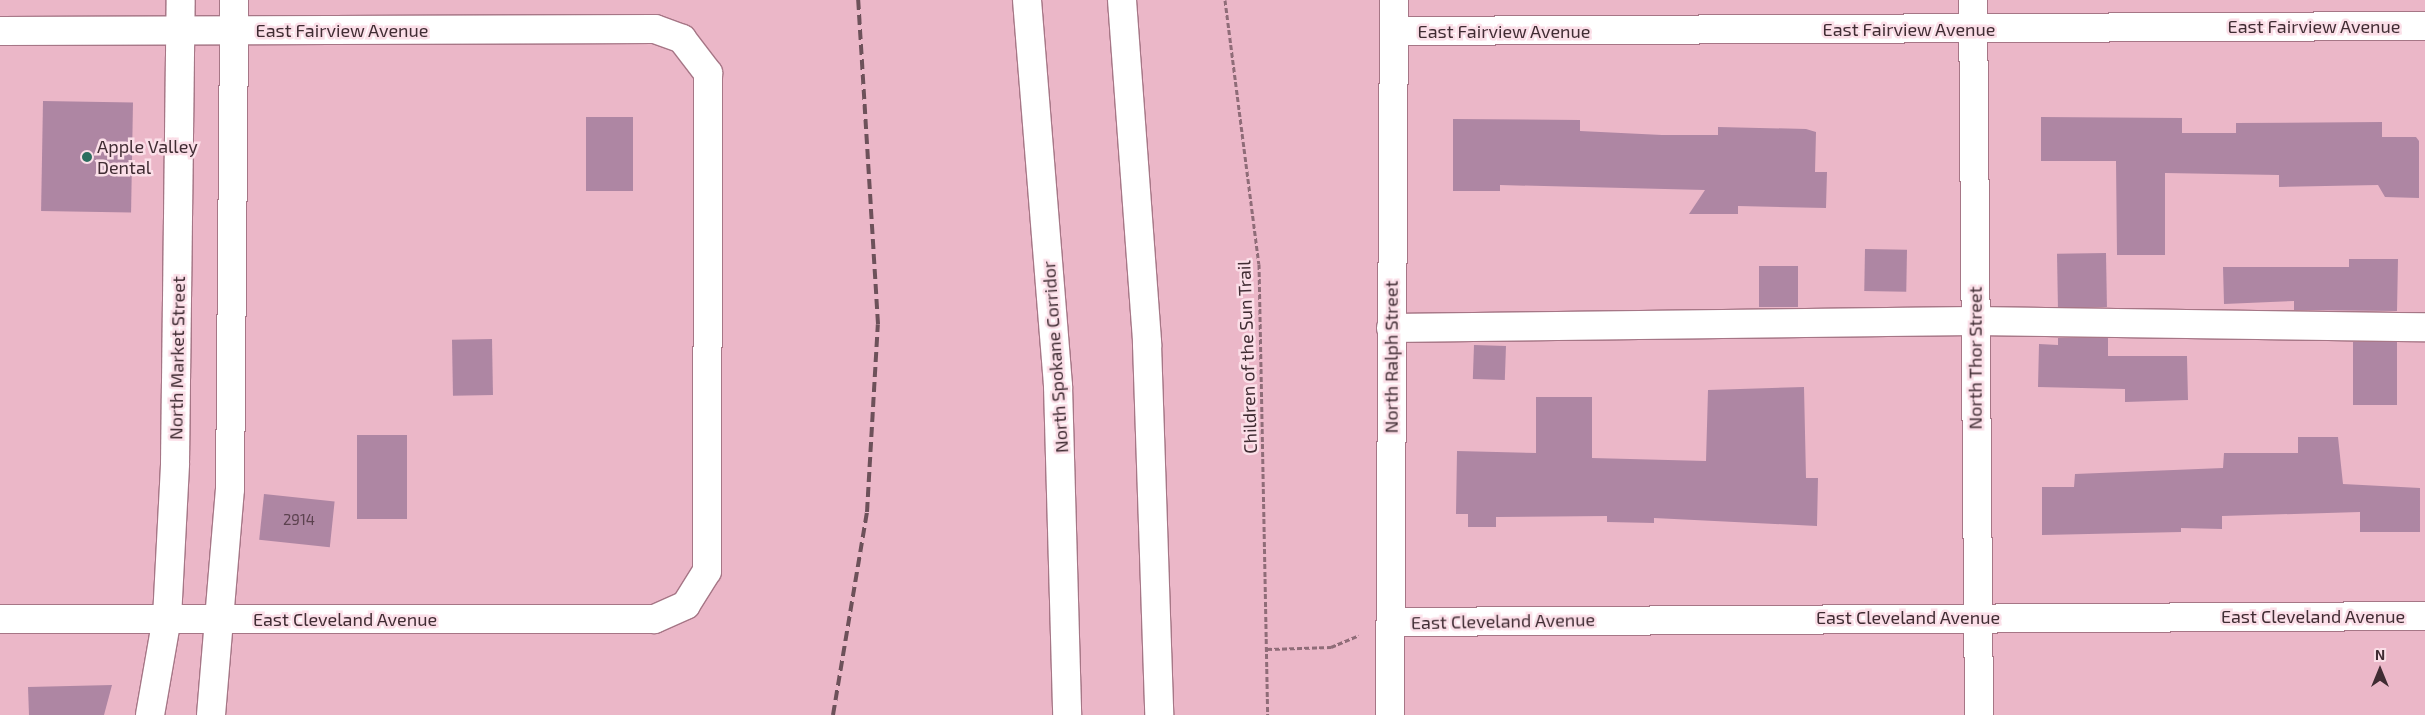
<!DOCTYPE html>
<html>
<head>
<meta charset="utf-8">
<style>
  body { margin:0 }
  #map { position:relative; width:2425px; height:715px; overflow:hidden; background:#ebb7c8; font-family:"Exo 2",sans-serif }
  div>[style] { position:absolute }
  .building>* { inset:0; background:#ae86a3; transform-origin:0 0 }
  .path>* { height:3px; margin-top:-1.5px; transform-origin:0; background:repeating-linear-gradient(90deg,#8f6c78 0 5px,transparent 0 7.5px) }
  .roads { filter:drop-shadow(1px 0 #a67686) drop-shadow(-1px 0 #a67686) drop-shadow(0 1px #a67686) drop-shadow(0 -1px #a67686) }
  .minor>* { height:28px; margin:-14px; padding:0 14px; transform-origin:14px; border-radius:14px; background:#fff }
  .major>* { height:28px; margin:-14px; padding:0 14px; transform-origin:14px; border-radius:14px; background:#fff }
  .highway>* { height:28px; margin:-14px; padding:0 14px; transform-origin:14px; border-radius:14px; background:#fff }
  .rail>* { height:4px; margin-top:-2px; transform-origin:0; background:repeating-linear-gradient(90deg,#6d515a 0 10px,transparent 0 15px) }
  .dots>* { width:14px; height:14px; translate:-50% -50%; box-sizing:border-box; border:2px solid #fbdfe8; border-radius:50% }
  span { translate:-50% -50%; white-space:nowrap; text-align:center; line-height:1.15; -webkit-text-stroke:5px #fbdfe8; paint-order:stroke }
  .number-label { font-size:15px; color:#5c424f }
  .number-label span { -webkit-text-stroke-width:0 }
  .street-label { font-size:18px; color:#402c33 }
  .poi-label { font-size:18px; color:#402c33 }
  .left { translate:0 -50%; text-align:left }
  .north { position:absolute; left:2355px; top:645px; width:50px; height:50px; -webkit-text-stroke:4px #fbdfe8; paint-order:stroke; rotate:0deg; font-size:14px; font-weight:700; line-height:20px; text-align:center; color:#402c33 }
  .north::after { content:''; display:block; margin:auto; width:18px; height:22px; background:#402c33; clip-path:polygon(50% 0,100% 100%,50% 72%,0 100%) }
</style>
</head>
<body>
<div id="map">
  <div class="building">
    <div style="left:43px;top:101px;width:90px;height:110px;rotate:1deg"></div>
    <div style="left:586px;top:117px;width:47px;height:74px"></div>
    <div style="clip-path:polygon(2041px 117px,2182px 118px,2182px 133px,2236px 133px,2236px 123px,2382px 122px,2382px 137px,2416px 137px,2419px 141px,2419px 198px,2385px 197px,2378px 185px,2279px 187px,2279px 175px,2165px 173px,2165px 255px,2117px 255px,2116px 161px,2041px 161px)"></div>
    <div style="clip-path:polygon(1453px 119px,1580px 120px,1580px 131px,1662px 135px,1718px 135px,1718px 127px,1806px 129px,1816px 132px,1815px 172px,1827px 172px,1826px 208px,1738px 206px,1738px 214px,1689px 214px,1705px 190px,1500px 185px,1500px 191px,1453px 191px)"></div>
    <div style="left:1865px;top:249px;width:42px;height:42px;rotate:1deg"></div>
    <div style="left:2106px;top:253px;width:54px;height:49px;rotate:89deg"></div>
    <div style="clip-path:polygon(2349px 259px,2398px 259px,2397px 311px,2294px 310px,2294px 301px,2224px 304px,2223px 267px,2349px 267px)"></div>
    <div style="left:1798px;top:266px;width:41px;height:39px;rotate:90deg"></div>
    <div style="clip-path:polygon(2058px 338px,2108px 338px,2108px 356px,2187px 356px,2188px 400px,2125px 402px,2125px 389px,2038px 387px,2039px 344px,2058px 345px)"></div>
    <div style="left:492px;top:339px;width:56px;height:40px;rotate:89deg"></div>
    <div style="left:2353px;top:342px;width:44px;height:63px"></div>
    <div style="left:1474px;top:345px;width:32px;height:34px;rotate:2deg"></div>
    <div style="clip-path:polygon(1804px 387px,1806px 478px,1818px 478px,1817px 526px,1654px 518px,1654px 523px,1607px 522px,1607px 516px,1496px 517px,1496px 527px,1468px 527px,1468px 514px,1456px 514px,1457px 451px,1536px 453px,1536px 397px,1592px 397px,1592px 458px,1706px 461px,1708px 390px)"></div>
    <div style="left:357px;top:435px;width:50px;height:84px"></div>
    <div style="clip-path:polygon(2298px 437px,2338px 437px,2343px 484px,2420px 488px,2420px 532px,2360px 532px,2360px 512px,2222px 516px,2222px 529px,2181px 528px,2181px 532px,2042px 535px,2042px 487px,2074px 487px,2075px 474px,2223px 468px,2224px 453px,2298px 453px)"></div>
    <div style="left:264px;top:494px;width:71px;height:46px;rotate:6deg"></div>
    <div style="clip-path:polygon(112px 685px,104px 715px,29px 715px,28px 687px)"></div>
  </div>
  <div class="path">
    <div style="left:1225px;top:0;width:266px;rotate:82.7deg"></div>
    <div style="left:1259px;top:264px;width:451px;rotate:88.9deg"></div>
    <div style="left:1267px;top:649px;width:64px;rotate:-1.8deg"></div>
    <div style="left:1331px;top:647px;width:30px;rotate:-23deg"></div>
  </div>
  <div class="roads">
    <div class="minor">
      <div style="left:1973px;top:0;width:715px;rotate:89.52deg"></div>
      <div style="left:0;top:31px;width:655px;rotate:-0.17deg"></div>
      <div style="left:655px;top:29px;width:29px;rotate:20deg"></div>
      <div style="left:682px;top:39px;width:43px;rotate:52.6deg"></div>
      <div style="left:708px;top:73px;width:498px;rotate:90.1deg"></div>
      <div style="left:707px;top:571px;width:40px;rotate:122deg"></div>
      <div style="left:686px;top:605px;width:35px;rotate:156deg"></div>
      <div style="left:654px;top:619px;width:654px;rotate:180deg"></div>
      <div style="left:1394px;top:31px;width:1031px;rotate:-0.28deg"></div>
      <div style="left:1391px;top:328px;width:584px;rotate:-0.69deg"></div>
      <div style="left:1975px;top:321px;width:450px;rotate:0.8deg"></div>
      <div style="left:1391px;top:622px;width:1034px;rotate:-0.33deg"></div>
      <div style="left:1390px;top:715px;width:715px;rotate:-89.68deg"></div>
    </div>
    <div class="major">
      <div style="left:150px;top:715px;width:98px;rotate:-80.1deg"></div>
      <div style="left:167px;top:618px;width:155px;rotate:-87deg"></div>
      <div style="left:175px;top:463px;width:463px;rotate:-89.3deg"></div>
      <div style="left:211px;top:715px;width:227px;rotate:-85.2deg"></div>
      <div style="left:230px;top:489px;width:489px;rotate:-89.5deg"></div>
    </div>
    <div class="highway">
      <div style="left:1027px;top:0;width:387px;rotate:85.4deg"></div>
      <div style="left:1058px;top:386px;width:329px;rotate:88.4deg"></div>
      <div style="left:1122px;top:0;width:345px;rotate:85.8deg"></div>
      <div style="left:1147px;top:344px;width:371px;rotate:88.1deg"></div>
    </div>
  </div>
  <div class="rail">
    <div style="left:833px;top:715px;width:206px;rotate:-80.5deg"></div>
    <div style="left:867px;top:512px;width:188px;rotate:-86.7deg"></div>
    <div style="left:878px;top:324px;width:325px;rotate:-93.5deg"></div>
  </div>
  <div class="dots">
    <div style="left:87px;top:157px;background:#2a6e5f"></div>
  </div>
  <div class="number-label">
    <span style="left:299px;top:520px">2914</span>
  </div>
  <div class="street-label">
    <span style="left:2314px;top:26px">East Fairview Avenue</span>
    <span style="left:1909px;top:29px">East Fairview Avenue</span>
    <span style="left:342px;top:30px">East Fairview Avenue</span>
    <span style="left:1504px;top:31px">East Fairview Avenue</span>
    <span style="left:1055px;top:357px;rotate:-94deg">North Spokane Corridor</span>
    <span style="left:1247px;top:357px;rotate:-92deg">Children of the Sun Trail</span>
    <span style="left:1391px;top:357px;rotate:-90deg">North Ralph Street</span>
    <span style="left:177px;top:358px;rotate:-89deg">North Market Street</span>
    <span style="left:1975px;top:358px;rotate:-90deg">North Thor Street</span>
    <span style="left:2313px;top:616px">East Cleveland Avenue</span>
    <span style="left:1908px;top:617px">East Cleveland Avenue</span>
    <span style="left:345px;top:619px">East Cleveland Avenue</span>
    <span style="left:1503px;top:621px;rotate:-1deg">East Cleveland Avenue</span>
  </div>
  <div class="poi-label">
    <span class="left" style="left:97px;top:157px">Apple Valley<br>Dental</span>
  </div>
  <div class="north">N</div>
</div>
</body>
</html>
